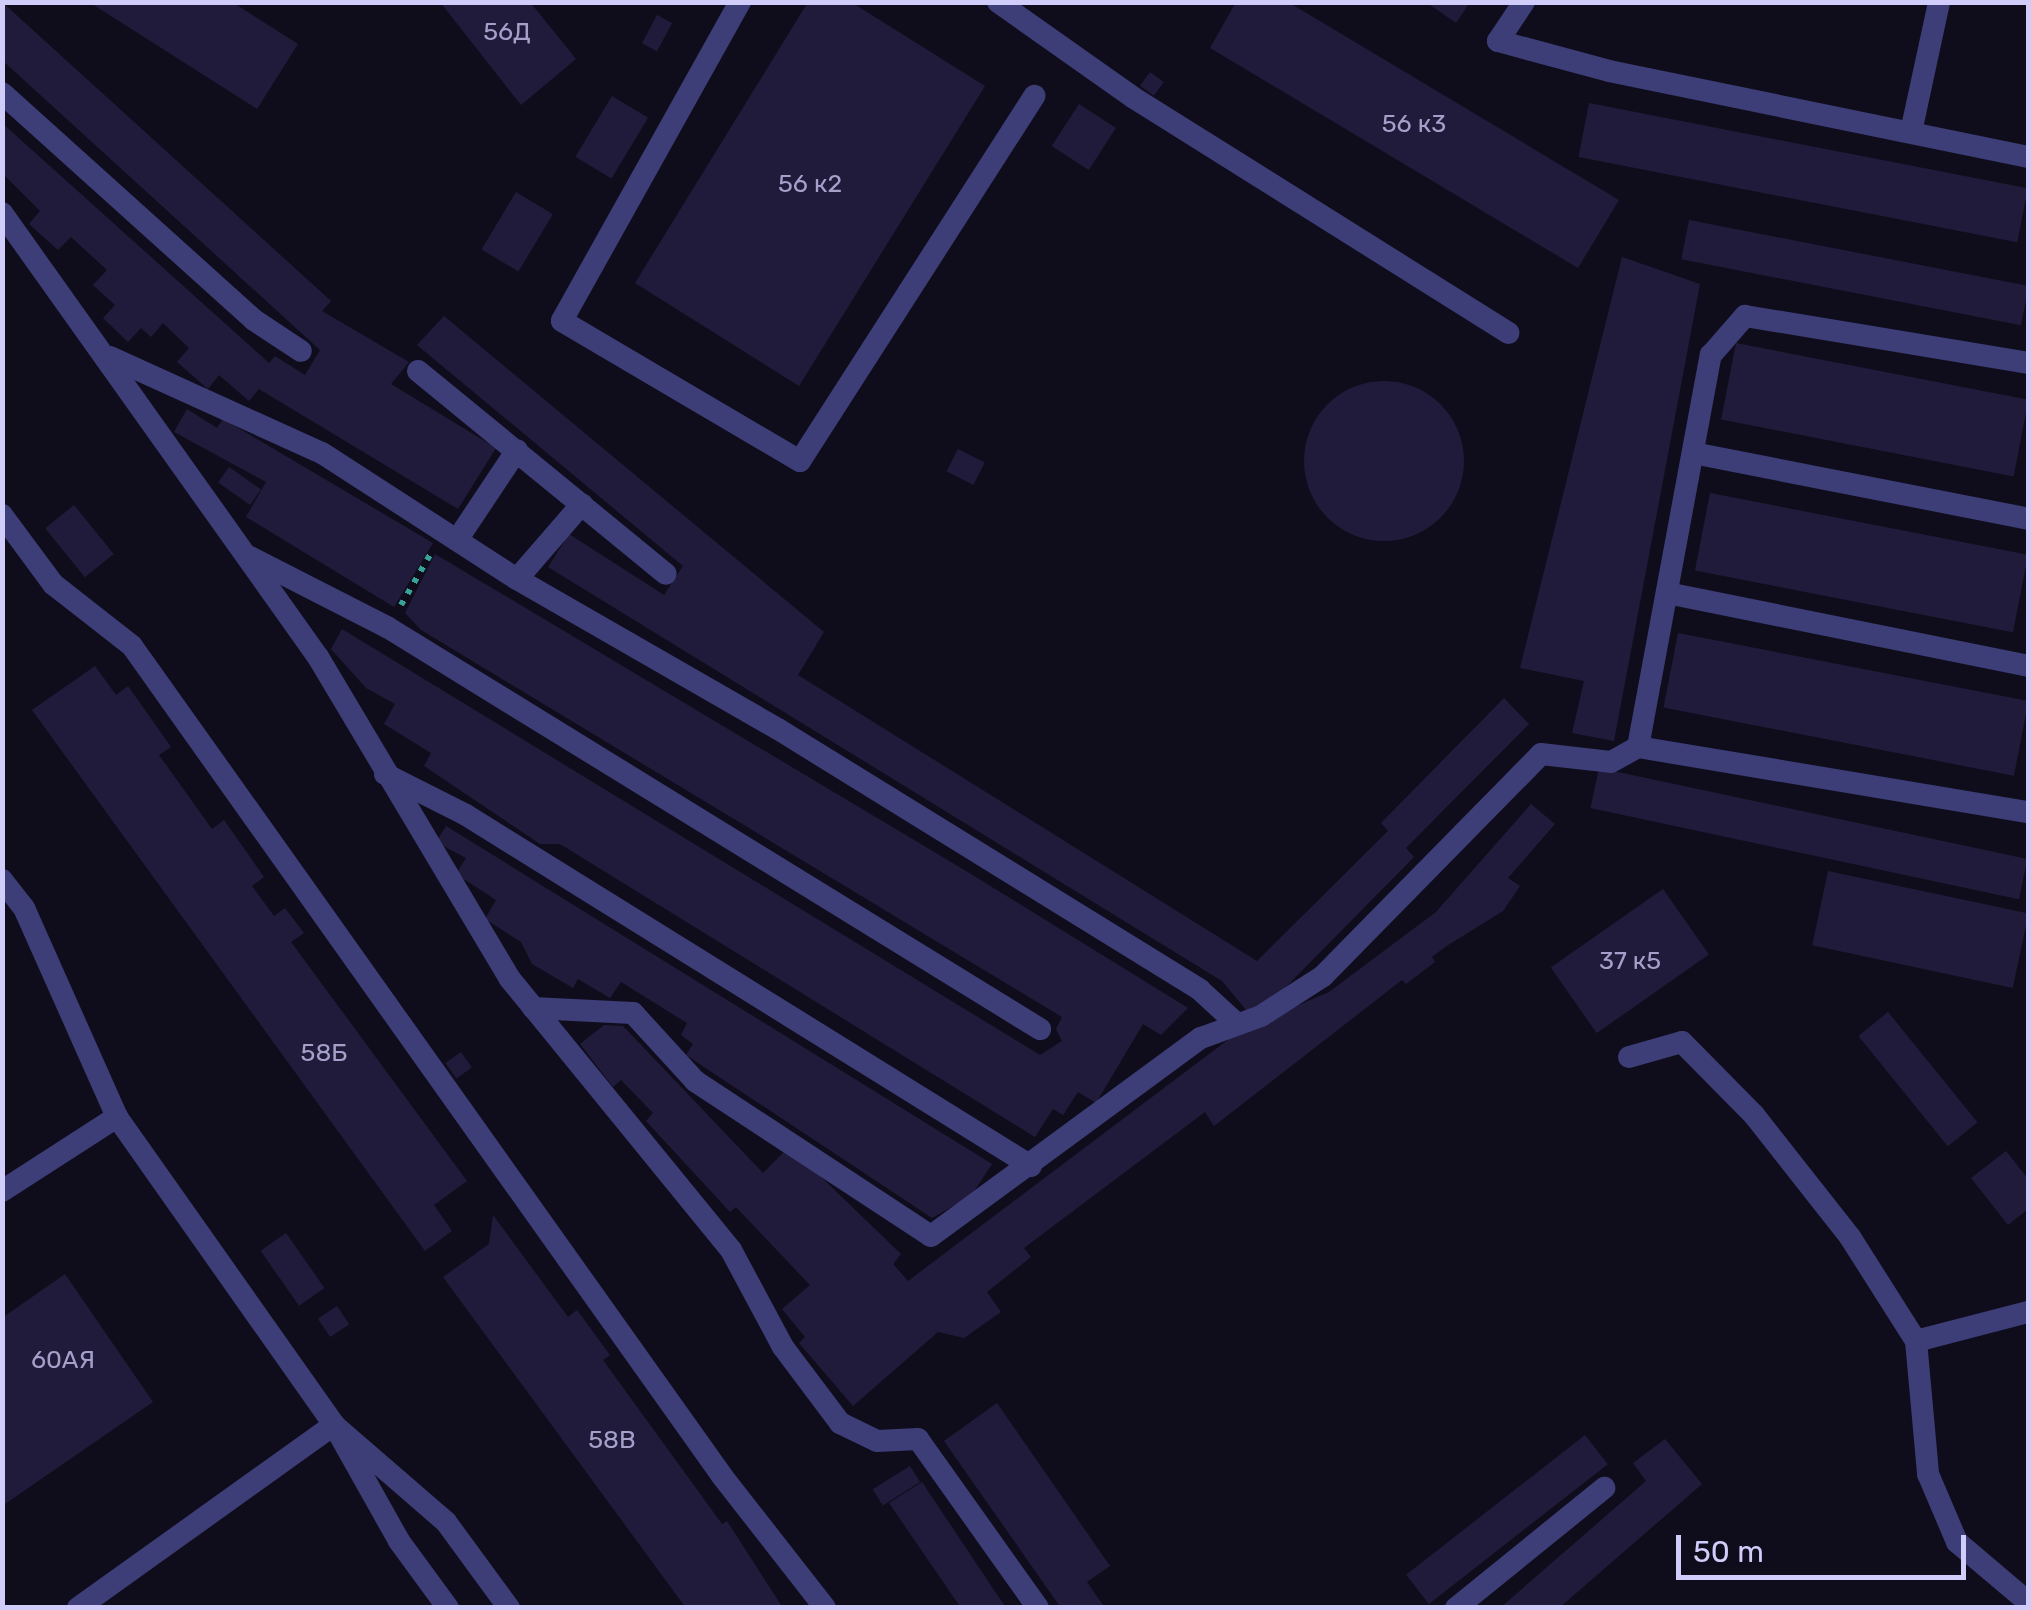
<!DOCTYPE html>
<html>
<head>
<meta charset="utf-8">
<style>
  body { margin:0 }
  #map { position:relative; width:2031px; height:1610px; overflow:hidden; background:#0f0d1c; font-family:Rubik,sans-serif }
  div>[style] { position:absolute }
  .building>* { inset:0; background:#211b3b; transform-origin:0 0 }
  .round { border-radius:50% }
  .path>* { height:6px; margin-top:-3px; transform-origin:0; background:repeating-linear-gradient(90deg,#38a39a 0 5px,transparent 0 13px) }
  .lane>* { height:22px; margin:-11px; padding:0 11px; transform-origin:11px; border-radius:11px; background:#3d3d77 }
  span { translate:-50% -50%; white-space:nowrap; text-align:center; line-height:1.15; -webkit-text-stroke:8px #0f0d1c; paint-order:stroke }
  .number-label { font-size:25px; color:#a5a0ca }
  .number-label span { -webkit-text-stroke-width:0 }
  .frame { position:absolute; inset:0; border:5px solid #d1cdfa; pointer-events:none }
  .scale { position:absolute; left:1676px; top:1535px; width:290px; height:45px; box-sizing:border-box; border:5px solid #d1cdfa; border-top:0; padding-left:12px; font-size:30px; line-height:35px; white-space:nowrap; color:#d1cdfa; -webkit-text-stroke:8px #0f0d1c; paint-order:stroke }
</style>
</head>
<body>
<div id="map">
  <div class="building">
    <div style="clip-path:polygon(2px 2px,331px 301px,322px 311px,409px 362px,391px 384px,496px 448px,458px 509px,259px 389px,249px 401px,219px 375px,208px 389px,177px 362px,189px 348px,163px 323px,151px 337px,141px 328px,128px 342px,103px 318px,115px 305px,93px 285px,107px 270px,71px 237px,58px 250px,29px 224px,40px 211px,2px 173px,2px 123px,269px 363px,275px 356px,305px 375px,320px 350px,2px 60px)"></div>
    <div style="clip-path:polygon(89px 2px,232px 2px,298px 44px,257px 109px)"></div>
    <div style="clip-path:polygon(440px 2px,530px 2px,576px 59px,521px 105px)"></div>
    <div style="clip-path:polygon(808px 2px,851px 2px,985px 86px,799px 386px,635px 283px)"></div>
    <div style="clip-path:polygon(1236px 2px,1288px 2px,1619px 200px,1578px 268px,1210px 48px)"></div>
    <div style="clip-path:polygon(1426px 2px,1470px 2px,1456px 23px)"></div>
    <div style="left:657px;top:15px;width:17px;height:32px;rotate:28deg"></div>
    <div style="left:1150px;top:72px;width:17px;height:17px;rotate:36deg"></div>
    <div style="left:612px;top:96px;width:42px;height:71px;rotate:31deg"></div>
    <div style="left:1589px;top:103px;width:447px;height:55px;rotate:11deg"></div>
    <div style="left:1079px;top:104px;width:44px;height:50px;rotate:33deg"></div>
    <div style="left:516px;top:192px;width:43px;height:67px;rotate:31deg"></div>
    <div style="left:1689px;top:220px;width:346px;height:40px;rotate:11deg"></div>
    <div style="clip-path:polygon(1622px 257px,1700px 284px,1614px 741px,1572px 733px,1584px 681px,1520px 668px)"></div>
    <div style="clip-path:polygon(444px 316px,824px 632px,798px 675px,1257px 961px,1388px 831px,1381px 823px,1504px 698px,1529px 724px,1406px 848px,1414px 857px,1276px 997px,1247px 1011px,1222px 981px,548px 567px,569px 534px,664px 595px,683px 566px,417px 345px)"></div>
    <div style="left:1736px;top:343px;width:298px;height:78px;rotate:11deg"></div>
    <div class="round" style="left:1304px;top:381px;width:160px;height:160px"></div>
    <div style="clip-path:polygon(187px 409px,217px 428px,223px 419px,433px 543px,394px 607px,246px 517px,266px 482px,174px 432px)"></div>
    <div style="left:958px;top:449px;width:30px;height:25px;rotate:27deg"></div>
    <div style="left:229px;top:467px;width:39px;height:19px;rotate:35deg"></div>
    <div style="left:1710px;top:493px;width:324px;height:79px;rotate:11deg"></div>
    <div style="left:74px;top:505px;width:63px;height:37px;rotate:51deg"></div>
    <div style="clip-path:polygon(435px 554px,966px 871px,1188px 1008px,1161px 1035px,1143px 1024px,1096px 1103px,1078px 1092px,1063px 1115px,1053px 1109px,1035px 1137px,560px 844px,540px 844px,424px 766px,431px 753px,384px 724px,395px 704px,366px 688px,331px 649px,342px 629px,1040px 1055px,1062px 1041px,1056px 1029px,1062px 1017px,421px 630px,405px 613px)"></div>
    <div style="left:1678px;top:633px;width:357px;height:76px;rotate:11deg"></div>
    <div style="clip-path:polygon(95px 666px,116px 695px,128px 686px,171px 747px,159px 755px,212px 829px,224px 820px,264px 877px,252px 886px,274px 916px,285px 908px,304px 933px,291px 942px,467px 1181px,434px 1205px,452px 1231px,425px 1251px,32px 710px)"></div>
    <div style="left:1599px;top:768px;width:438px;height:41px;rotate:12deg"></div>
    <div style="clip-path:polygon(1531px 804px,1555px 824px,1508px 878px,1520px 886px,1503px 911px,1445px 947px,1432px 957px,1435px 962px,1406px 984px,1402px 980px,1214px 1126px,1205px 1112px,1024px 1248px,1031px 1257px,987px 1292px,1001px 1312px,964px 1338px,938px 1332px,853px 1406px,799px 1343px,805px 1337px,782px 1309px,810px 1285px,736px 1207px,730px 1212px,646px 1121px,653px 1113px,621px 1080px,613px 1087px,580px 1044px,604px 1025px,623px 1026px,763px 1173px,784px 1152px,820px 1176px,901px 1254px,893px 1264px,908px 1281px,1241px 1030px,1329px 992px,1436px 912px)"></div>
    <div style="clip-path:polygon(446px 826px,992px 1164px,971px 1196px,932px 1218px,686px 1055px,693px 1044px,681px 1035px,687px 1023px,621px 982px,610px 998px,578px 979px,573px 988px,532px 964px,521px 942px,485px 919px,496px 900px,456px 874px,466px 858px,436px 842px)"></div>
    <div style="left:1828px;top:871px;width:205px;height:76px;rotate:12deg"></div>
    <div style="left:1663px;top:889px;width:80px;height:137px;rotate:55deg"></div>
    <div style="left:1888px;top:1012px;width:142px;height:38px;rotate:51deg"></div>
    <div style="left:461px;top:1052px;width:19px;height:19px;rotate:55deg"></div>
    <div style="clip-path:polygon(2006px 1151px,2028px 1179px,2028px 1209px,2008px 1225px,1971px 1178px)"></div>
    <div style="clip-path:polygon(493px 1215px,568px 1317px,577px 1310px,610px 1355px,603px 1360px,722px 1524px,727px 1521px,783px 1608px,686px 1608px,443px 1277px,489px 1244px)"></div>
    <div style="left:286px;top:1233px;width:67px;height:31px;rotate:55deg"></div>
    <div style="clip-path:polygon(65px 1274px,153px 1402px,2px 1506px,2px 1318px)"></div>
    <div style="left:337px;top:1306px;width:22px;height:23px;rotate:56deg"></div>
    <div style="clip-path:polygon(997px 1403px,1110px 1566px,1087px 1582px,1105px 1608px,1061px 1608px,944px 1441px)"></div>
    <div style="left:1585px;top:1435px;width:37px;height:227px;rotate:52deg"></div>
    <div style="clip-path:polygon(1665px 1439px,1702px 1484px,1559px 1608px,1500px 1608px,1646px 1481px,1633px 1463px)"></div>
    <div style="left:910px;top:1466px;width:19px;height:44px;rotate:58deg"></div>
    <div style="clip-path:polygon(922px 1482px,1006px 1608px,961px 1608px,889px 1503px)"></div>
  </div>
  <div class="path">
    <div style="left:401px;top:605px;width:58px;rotate:-59.9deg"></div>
  </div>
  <div class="lane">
    <div style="left:740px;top:2px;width:365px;rotate:119.2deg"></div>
    <div style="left:562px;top:321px;width:276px;rotate:30.5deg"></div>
    <div style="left:800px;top:461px;width:434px;rotate:-57.3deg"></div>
    <div style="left:998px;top:2px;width:166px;rotate:35.2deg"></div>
    <div style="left:1134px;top:98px;width:442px;rotate:32.1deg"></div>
    <div style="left:1524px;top:2px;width:47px;rotate:123.7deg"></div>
    <div style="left:1498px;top:41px;width:115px;rotate:15.1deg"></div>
    <div style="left:1609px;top:71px;width:428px;rotate:11.6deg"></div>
    <div style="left:2px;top:93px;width:339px;rotate:42deg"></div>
    <div style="left:254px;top:320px;width:56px;rotate:33.4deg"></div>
    <div style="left:1911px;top:132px;width:133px;rotate:-77.8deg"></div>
    <div style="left:2px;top:213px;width:545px;rotate:54.56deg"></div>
    <div style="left:318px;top:657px;width:375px;rotate:59.2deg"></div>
    <div style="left:510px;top:979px;width:350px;rotate:50.8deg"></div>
    <div style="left:731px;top:1250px;width:110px;rotate:61.8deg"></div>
    <div style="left:783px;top:1347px;width:95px;rotate:53.1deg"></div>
    <div style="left:840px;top:1423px;width:41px;rotate:25.9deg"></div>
    <div style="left:877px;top:1441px;width:41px;rotate:-2.8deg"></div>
    <div style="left:918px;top:1439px;width:207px;rotate:54.6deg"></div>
    <div style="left:110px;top:357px;width:233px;rotate:24.4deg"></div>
    <div style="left:322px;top:453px;width:232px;rotate:32.9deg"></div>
    <div style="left:517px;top:579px;width:301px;rotate:29.9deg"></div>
    <div style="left:778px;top:729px;width:496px;rotate:31.7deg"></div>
    <div style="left:1200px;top:990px;width:46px;rotate:42.4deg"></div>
    <div style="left:418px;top:371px;width:320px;rotate:39.3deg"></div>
    <div style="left:1693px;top:453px;width:341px;rotate:11.1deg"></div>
    <div style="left:2px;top:515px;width:86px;rotate:53.5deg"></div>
    <div style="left:53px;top:584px;width:100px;rotate:38.1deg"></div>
    <div style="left:132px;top:646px;width:1018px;rotate:54.59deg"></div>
    <div style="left:722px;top:1476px;width:167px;rotate:52deg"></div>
    <div style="left:457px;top:540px;width:108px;rotate:-56.3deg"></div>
    <div style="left:250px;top:557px;width:154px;rotate:27.1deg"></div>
    <div style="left:387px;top:627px;width:767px;rotate:31.62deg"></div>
    <div style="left:517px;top:579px;width:99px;rotate:-49.1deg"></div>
    <div style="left:1667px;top:593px;width:368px;rotate:11.4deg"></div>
    <div style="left:1638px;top:747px;width:399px;rotate:-79.5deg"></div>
    <div style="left:1711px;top:355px;width:52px;rotate:-48.9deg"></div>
    <div style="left:1745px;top:316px;width:287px;rotate:9.4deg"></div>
    <div style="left:385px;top:774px;width:91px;rotate:26.8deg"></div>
    <div style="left:466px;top:815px;width:665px;rotate:31.85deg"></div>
    <div style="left:2px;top:880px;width:36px;rotate:52deg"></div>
    <div style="left:24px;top:908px;width:229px;rotate:66deg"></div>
    <div style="left:533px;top:1008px;width:100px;rotate:2.9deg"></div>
    <div style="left:633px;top:1013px;width:92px;rotate:47.6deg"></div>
    <div style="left:695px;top:1081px;width:282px;rotate:33.3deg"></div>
    <div style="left:931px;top:1236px;width:335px;rotate:-36.3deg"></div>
    <div style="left:1201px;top:1038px;width:64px;rotate:-20.1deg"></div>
    <div style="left:1261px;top:1016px;width:74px;rotate:-32.8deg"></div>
    <div style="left:1323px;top:976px;width:311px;rotate:-45.5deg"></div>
    <div style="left:1541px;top:754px;width:70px;rotate:6.5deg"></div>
    <div style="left:1611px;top:762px;width:31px;rotate:-29deg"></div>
    <div style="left:1638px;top:747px;width:395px;rotate:9.5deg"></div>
    <div style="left:1629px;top:1057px;width:55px;rotate:-15.8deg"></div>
    <div style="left:1682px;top:1042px;width:103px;rotate:45.4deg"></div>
    <div style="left:1754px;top:1115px;width:155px;rotate:51.8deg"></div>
    <div style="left:1850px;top:1237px;width:123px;rotate:57.6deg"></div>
    <div style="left:1916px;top:1341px;width:134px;rotate:84.8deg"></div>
    <div style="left:1928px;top:1474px;width:74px;rotate:66.9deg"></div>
    <div style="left:1957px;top:1542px;width:93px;rotate:40.2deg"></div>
    <div style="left:2px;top:1191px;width:137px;rotate:-32.8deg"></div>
    <div style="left:117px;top:1117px;width:377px;rotate:54.8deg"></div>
    <div style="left:334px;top:1425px;width:133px;rotate:60.7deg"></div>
    <div style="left:399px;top:1541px;width:83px;rotate:53.8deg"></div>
    <div style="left:1916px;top:1341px;width:116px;rotate:-14.5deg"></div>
    <div style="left:78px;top:1608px;width:315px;rotate:-35.6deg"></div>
    <div style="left:334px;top:1425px;width:148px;rotate:40.9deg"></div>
    <div style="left:446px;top:1522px;width:107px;rotate:53.8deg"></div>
    <div style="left:1456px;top:1608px;width:191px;rotate:-39deg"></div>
  </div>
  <div class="number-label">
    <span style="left:507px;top:32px">56Д</span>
    <span style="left:1414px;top:124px">56 к3</span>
    <span style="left:810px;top:184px">56 к2</span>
    <span style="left:1630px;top:961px">37 к5</span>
    <span style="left:324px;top:1053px">58Б</span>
    <span style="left:63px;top:1360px">60АЯ</span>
    <span style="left:612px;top:1440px">58В</span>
  </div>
  <div class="frame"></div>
  <div class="scale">50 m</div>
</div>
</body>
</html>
